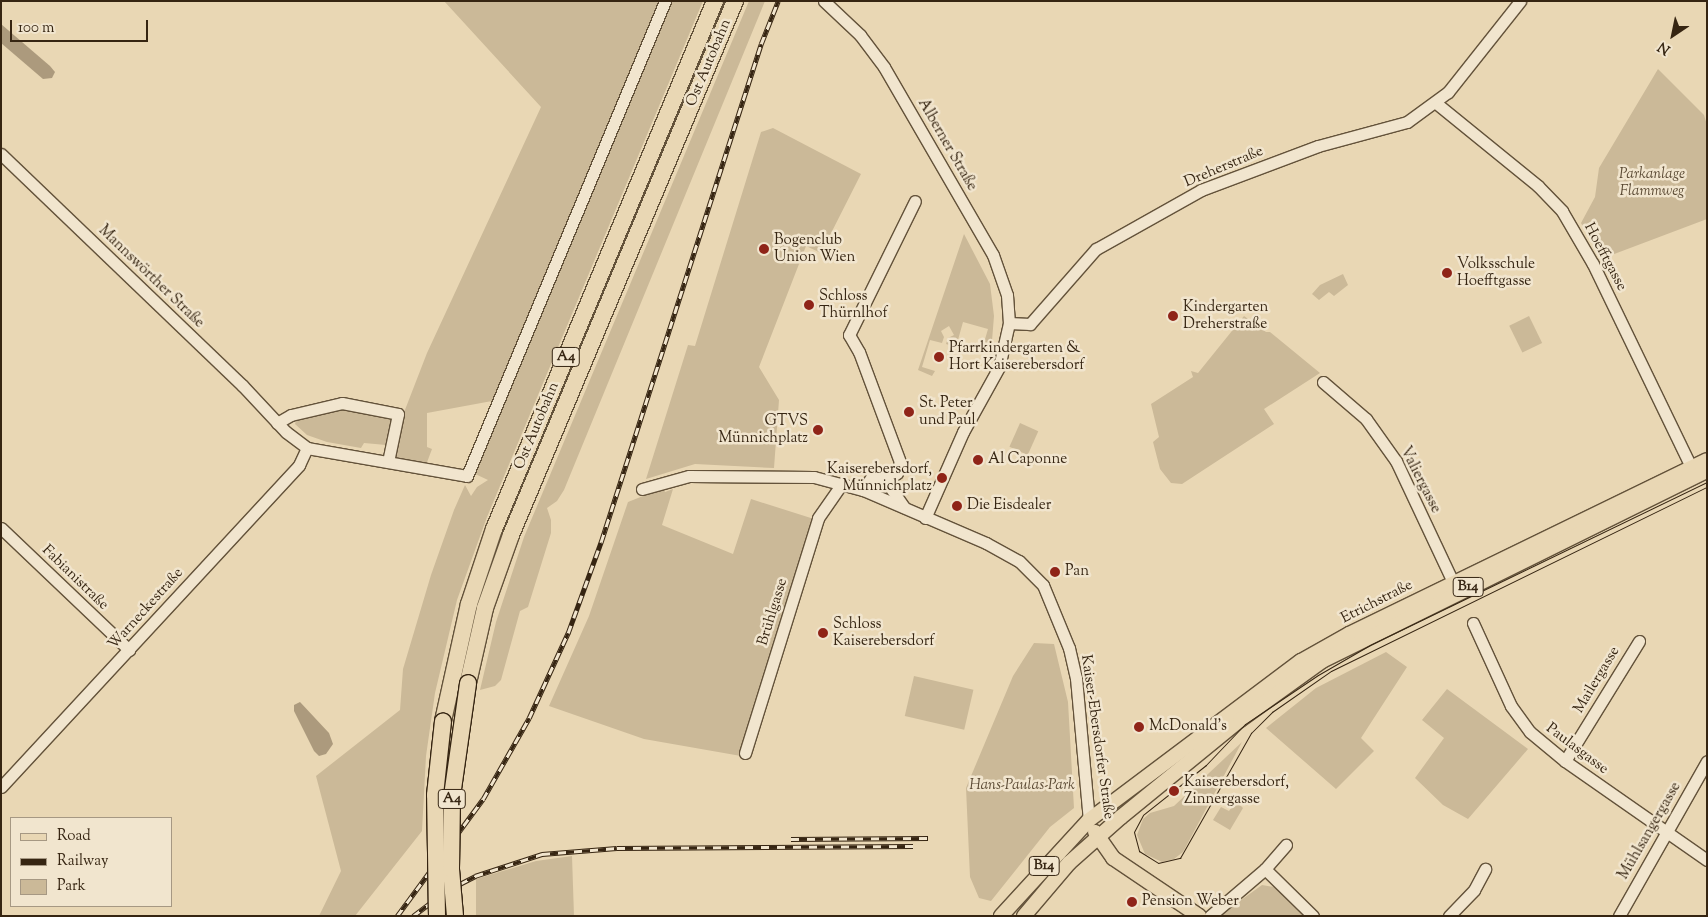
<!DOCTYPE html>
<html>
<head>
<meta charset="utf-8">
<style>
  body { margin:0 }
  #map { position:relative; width:1708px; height:917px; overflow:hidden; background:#e9d7b4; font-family:"Sorts Mill Goudy",serif }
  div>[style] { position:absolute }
  .green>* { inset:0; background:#cbb998; transform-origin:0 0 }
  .water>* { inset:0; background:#ac9a7d }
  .roads { filter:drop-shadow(1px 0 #63523a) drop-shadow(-1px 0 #63523a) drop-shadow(0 1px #63523a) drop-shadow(0 -1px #63523a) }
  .minor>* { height:11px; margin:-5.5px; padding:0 5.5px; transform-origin:5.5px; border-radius:5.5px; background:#f1e5ce }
  .major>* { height:14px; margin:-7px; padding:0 7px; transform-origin:7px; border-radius:7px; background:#e9d7b4 }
  .highway>* { height:16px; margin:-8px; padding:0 8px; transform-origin:8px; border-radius:8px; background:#e9d7b4 }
  .tram>* { height:1px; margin:-0.5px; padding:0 0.5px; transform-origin:0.5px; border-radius:0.5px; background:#362512 }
  .rail>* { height:4.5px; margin-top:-2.25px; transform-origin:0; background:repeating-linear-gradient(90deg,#f1e5ce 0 8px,#362512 0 16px); box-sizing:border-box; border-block:1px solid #362512 }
  .bridges { filter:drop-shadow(1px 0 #362512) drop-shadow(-1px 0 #362512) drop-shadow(0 1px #362512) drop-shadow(0 -1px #362512) }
  .highway-bridge>* { height:16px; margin:-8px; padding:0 8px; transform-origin:8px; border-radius:8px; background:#e9d7b4 }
  .dots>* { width:14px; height:14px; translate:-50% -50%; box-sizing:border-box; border:2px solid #f1e5ce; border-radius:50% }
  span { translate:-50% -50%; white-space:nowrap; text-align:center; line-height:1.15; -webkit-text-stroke:5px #f1e5ce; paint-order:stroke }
  .shield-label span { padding:1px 4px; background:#f1e5ce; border:1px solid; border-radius:4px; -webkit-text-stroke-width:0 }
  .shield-label { font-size:14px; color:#362512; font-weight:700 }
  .street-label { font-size:15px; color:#362512 }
  .park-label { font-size:15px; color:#5b4a34; font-style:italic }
  .poi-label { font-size:15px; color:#362512 }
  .left { translate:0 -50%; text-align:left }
  .right { translate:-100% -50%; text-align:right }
  .frame { position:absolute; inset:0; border:2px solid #362512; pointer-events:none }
  .legend { position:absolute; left:10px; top:817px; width:162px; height:90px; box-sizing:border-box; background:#f1e5ce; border:1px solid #a69883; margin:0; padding:6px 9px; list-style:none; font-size:15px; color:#362512 }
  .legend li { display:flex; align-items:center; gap:10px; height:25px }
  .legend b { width:25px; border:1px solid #a69883 }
  .north { position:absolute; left:1648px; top:10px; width:50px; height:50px; -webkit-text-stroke:4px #f1e5ce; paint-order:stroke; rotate:214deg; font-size:14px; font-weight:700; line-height:20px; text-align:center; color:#362512 }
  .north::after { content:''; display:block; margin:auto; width:18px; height:22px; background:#362512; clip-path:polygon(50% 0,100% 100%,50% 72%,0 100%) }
  .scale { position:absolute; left:10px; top:20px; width:138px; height:22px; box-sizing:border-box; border:2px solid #362512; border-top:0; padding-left:6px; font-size:15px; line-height:18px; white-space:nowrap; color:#362512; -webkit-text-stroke:4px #f1e5ce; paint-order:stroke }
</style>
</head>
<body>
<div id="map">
  <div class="green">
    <div style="clip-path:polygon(444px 1px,703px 1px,487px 517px,457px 600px,435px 693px,426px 756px,422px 831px,355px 916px,319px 916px,341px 871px,316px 776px,400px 710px,403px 669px,431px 575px,454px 510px,465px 485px,471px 496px,477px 487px,488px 480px,471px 472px,492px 401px,427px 413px,427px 447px,432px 449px,426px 465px,396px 458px,386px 445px,364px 443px,361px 448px,327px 442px,307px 435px,295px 424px,297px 418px,344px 407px,403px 415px,427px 353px,541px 107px)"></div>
    <div style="clip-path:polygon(749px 1px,765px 1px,564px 490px,557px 501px,547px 508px,551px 520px,551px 533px,528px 607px,520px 611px,501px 680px,495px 686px,480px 690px,496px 622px,524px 537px)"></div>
    <div style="clip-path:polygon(1658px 69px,1704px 115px,1707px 125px,1707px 219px,1601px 259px,1581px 223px,1595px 197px,1599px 168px)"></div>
    <div style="clip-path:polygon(773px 128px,861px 174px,821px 253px,806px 246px,759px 367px,779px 400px,774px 468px,695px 464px,646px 479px,688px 345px,695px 346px,761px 132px)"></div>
    <div style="clip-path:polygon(964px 234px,990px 284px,994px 316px,991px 353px,981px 353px,988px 329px,963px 322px,956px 347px,946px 344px,948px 338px,954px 335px,949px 326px,941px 331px,944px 337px,942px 343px,930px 340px,922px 367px,935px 371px,932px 376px,918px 370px)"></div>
    <div style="clip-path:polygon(1343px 274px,1348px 285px,1334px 296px,1329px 292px,1319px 300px,1312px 294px,1320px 285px)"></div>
    <div style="clip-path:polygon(1244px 316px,1266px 332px,1270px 332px,1320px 373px,1264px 409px,1274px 424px,1182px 484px,1171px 483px,1160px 469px,1153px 442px,1159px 437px,1151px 404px,1193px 377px,1191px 371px,1198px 373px)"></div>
    <div style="left:1529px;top:316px;width:30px;height:22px;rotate:64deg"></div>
    <div style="left:1020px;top:423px;width:20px;height:26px;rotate:24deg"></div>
    <div style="clip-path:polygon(663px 488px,665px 492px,673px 489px,662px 525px,733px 554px,751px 499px,814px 519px,741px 756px,644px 739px,549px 706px,589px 616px,628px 502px)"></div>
    <div style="clip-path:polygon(1034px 643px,1054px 644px,1068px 702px,1074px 808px,1050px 827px,991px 901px,979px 898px,970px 877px,966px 788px,1013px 676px)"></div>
    <div style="clip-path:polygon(1386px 652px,1407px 667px,1361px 738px,1374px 751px,1336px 789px,1266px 728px,1316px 688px)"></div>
    <div style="left:914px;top:676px;width:61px;height:41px;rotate:13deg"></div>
    <div style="clip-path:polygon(1447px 689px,1528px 749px,1468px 819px,1443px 805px,1415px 778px,1444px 738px,1422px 720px)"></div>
    <div style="clip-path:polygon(1242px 742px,1183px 852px,1174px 859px,1162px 862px,1145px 854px,1137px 835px,1143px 819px,1150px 813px,1174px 806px)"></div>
    <div style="clip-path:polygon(1236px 801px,1243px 808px,1230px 830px,1213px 820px,1221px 807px,1229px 811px)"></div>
    <div style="clip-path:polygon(572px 856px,574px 916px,476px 916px,476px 879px,536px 861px)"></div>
    <div style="clip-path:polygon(1262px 885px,1280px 888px,1309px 916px,1219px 916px)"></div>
  </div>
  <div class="water">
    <div style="clip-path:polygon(1px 24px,50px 66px,55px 72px,52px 78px,43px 79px,1px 43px)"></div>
    <div style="clip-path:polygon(300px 702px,329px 733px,333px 744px,326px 754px,319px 756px,314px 751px,294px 711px,294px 705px)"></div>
  </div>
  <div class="roads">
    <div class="minor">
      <div style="left:824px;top:1px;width:50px;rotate:43.4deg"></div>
      <div style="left:860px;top:35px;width:40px;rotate:53deg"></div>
      <div style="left:884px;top:67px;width:217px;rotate:59.9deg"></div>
      <div style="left:993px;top:255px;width:42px;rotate:70.7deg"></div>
      <div style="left:1007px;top:295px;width:28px;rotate:86deg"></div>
      <div style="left:1009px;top:323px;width:45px;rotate:102.8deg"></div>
      <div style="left:999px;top:367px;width:74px;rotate:119deg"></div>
      <div style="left:963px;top:432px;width:94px;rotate:113.8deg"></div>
      <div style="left:1436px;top:103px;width:132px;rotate:39.1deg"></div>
      <div style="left:1538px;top:186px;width:35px;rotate:46deg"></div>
      <div style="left:1562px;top:211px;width:61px;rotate:59.7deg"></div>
      <div style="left:1593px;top:264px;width:225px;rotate:64.2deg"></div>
      <div style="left:1px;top:154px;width:334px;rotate:43.8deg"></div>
      <div style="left:242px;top:385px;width:64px;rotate:46.9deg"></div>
      <div style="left:286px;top:432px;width:26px;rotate:37deg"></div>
      <div style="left:307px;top:448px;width:162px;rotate:9.9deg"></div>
      <div style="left:467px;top:476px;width:515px;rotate:-67.37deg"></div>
      <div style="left:1009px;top:323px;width:21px;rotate:3deg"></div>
      <div style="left:1030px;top:324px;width:100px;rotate:-48.7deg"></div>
      <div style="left:1096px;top:249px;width:120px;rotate:-29.3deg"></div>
      <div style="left:1201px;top:190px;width:125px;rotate:-20.6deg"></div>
      <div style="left:1318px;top:146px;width:92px;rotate:-15.1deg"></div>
      <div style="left:1407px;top:122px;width:51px;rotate:-36.2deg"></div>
      <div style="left:1448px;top:92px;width:116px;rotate:-51.6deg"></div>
      <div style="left:1323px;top:382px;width:57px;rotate:40.7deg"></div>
      <div style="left:1366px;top:419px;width:52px;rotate:54.5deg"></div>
      <div style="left:1396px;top:461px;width:134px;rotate:64.8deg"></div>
      <div style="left:277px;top:423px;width:16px;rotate:-30deg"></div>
      <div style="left:291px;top:415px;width:52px;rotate:-13.2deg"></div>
      <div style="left:342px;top:403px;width:57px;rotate:11.1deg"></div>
      <div style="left:398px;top:414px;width:49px;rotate:101.8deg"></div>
      <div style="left:887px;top:480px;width:12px;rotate:-35deg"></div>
      <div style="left:897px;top:473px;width:11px;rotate:-75deg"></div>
      <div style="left:900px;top:462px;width:117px;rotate:-110.4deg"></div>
      <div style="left:859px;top:352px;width:20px;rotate:-120deg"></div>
      <div style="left:849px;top:335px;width:149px;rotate:-63.8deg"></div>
      <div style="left:642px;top:489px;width:49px;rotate:-15.5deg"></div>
      <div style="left:689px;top:476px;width:125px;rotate:0.5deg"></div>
      <div style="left:814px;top:477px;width:51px;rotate:14.9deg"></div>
      <div style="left:863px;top:490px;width:134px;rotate:23.3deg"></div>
      <div style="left:986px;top:543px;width:38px;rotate:29deg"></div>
      <div style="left:1019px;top:561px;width:34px;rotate:45deg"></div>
      <div style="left:1043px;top:585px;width:68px;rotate:67.6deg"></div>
      <div style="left:1069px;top:648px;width:31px;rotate:77deg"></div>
      <div style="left:1076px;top:678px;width:143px;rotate:84.8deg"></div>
      <div style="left:863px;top:490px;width:17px;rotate:-57deg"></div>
      <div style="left:872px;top:476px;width:11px;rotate:5deg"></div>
      <div style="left:883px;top:477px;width:37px;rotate:55deg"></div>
      <div style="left:1px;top:528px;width:177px;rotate:43.6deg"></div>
      <div style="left:1473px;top:623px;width:91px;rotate:65.4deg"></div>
      <div style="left:1511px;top:706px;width:32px;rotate:54deg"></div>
      <div style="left:1530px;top:732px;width:45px;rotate:39.6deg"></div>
      <div style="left:1565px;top:761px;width:173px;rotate:34.9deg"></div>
      <div style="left:745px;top:753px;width:246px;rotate:-72.7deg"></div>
      <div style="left:818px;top:518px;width:40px;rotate:-55.1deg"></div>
      <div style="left:1565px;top:761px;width:141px;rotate:-58.3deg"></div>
      <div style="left:1px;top:787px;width:439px;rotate:-47.2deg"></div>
      <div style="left:299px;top:465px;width:19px;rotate:-65deg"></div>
      <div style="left:1265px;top:869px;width:67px;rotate:44.4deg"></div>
      <div style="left:1210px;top:916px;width:72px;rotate:-40.5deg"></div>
      <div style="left:1265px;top:869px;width:32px;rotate:-49deg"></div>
      <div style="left:1449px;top:916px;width:36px;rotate:-46deg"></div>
      <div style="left:1474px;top:890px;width:24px;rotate:-62deg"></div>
      <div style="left:1619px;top:916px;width:178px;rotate:-60.4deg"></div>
    </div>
    <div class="major">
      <div style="left:1095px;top:832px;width:32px;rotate:55deg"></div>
      <div style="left:1113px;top:858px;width:104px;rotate:34deg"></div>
      <div style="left:1001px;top:916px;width:130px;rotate:-47.5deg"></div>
      <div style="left:1089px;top:820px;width:265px;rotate:-36.9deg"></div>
      <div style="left:1301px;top:661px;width:55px;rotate:-29.4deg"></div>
      <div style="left:1349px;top:634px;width:398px;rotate:-25.9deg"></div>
      <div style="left:1024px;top:916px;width:70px;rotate:-49.7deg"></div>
      <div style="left:1069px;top:863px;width:69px;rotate:-41.5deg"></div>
      <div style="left:1121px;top:817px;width:154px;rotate:-39.2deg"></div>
      <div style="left:1240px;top:720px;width:101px;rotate:-35.7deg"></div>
      <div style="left:1322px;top:661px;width:429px;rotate:-26.3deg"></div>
    </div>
    <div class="highway">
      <div style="left:468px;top:683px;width:77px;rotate:-77.2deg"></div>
      <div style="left:485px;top:608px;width:77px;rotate:-70.4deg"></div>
      <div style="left:511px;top:535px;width:579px;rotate:-67.24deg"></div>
      <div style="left:443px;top:721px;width:120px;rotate:-77.5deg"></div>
      <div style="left:469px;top:604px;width:79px;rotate:-71.6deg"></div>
      <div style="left:494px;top:529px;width:572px;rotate:-67.29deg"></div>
    </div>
  </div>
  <div class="tram">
    <div style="left:1707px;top:482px;width:374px;rotate:154.2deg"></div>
    <div style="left:1370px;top:645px;width:60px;rotate:150deg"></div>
    <div style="left:1318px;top:675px;width:88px;rotate:146.1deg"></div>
    <div style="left:1245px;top:724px;width:57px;rotate:133.6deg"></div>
    <div style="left:1206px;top:765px;width:80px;rotate:141.6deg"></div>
    <div style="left:1143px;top:815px;width:19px;rotate:118deg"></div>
    <div style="left:1134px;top:832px;width:20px;rotate:75deg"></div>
    <div style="left:1139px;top:851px;width:22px;rotate:32deg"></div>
    <div style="left:1158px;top:863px;width:23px;rotate:-13deg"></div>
    <div style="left:1180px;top:858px;width:144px;rotate:-60.4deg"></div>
    <div style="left:1251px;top:733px;width:30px;rotate:-45deg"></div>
    <div style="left:1272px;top:712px;width:72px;rotate:-34.8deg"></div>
    <div style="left:1331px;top:671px;width:419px;rotate:-26.1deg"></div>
  </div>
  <div class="rail">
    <div style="left:791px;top:839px;width:137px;rotate:-0.4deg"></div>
    <div style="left:397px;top:916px;width:145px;rotate:-53.7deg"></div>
    <div style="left:483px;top:799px;width:93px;rotate:-60.4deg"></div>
    <div style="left:529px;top:718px;width:94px;rotate:-65.4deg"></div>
    <div style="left:568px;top:633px;width:97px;rotate:-70.1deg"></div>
    <div style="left:601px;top:542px;width:523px;rotate:-72.19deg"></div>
    <div style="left:761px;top:44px;width:46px;rotate:-68.4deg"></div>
    <div style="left:413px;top:916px;width:41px;rotate:-37.1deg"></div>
    <div style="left:446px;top:891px;width:33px;rotate:-27deg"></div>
    <div style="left:475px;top:876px;width:71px;rotate:-18.2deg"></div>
    <div style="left:542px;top:854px;width:75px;rotate:-4.6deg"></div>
    <div style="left:617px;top:848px;width:296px;rotate:-0.4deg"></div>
  </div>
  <div class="bridges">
    <div class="highway-bridge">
      <div style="left:437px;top:916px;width:121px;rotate:-90.9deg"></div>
      <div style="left:435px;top:795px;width:74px;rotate:-83.8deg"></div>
      <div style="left:455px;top:916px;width:47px;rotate:-94.9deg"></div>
      <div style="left:451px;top:869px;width:73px;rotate:-89.2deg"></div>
      <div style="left:452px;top:796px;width:114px;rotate:-81.9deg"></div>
    </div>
  </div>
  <div class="dots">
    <div style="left:764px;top:249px;background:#8f2418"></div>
    <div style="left:1447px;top:273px;background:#8f2418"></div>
    <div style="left:809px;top:305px;background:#8f2418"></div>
    <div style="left:1173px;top:316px;background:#8f2418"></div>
    <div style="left:939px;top:357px;background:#8f2418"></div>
    <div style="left:909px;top:412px;background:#8f2418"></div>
    <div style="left:818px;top:430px;background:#8f2418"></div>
    <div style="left:978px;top:460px;background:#8f2418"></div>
    <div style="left:942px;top:478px;background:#8f2418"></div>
    <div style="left:957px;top:506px;background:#8f2418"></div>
    <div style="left:1055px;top:572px;background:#8f2418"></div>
    <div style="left:823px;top:633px;background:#8f2418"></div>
    <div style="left:1139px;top:727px;background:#8f2418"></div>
    <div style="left:1174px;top:791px;background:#8f2418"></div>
    <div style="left:1132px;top:902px;background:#8f2418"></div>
  </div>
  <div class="shield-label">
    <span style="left:566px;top:357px">A4</span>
    <span style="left:1468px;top:587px">B14</span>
    <span style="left:452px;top:799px">A4</span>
    <span style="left:1044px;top:866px">B14</span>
  </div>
  <div class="street-label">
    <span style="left:709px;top:63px;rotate:-67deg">Ost Autobahn</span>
    <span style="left:947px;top:145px;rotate:60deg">Alberner Straße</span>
    <span style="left:1224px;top:167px;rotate:-23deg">Dreherstraße</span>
    <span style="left:1605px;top:257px;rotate:62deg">Hoefftgasse</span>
    <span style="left:151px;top:277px;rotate:44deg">Mannswörther Straße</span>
    <span style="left:537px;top:426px;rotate:-67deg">Ost Autobahn</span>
    <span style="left:1420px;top:480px;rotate:63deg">Valiergasse</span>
    <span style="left:75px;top:578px;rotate:44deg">Fabianistraße</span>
    <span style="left:1377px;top:602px;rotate:-27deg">Etrichstraße</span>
    <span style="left:146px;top:609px;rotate:-48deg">Warneckestraße</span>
    <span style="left:773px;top:612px;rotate:-73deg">Brühlgasse</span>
    <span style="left:1597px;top:680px;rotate:-59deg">Mailergasse</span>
    <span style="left:1097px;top:737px;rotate:82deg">Kaiser-Ebersdorfer Straße</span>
    <span style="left:1577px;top:749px;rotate:37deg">Paulasgasse</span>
    <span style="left:1650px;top:831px;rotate:-60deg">Mühlsangergasse</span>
  </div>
  <div class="park-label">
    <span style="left:1652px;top:183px">Parkanlage<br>Flammweg</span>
    <span style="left:1022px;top:786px">Hans-Paulas-Park</span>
  </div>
  <div class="poi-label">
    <span class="left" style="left:774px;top:249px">Bogenclub<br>Union Wien</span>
    <span class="left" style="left:1457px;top:273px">Volksschule<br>Hoefftgasse</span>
    <span class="left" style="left:819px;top:305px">Schloss<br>Thürnlhof</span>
    <span class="left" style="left:1183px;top:316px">Kindergarten<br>Dreherstraße</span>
    <span class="left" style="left:949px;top:357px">Pfarrkindergarten &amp;<br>Hort Kaiserebersdorf</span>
    <span class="left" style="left:919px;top:412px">St. Peter<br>und Paul</span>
    <span class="right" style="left:808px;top:430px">GTVS<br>Münnichplatz</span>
    <span class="left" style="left:988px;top:460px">Al Caponne</span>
    <span class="right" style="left:932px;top:478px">Kaiserebersdorf,<br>Münnichplatz</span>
    <span class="left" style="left:967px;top:506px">Die Eisdealer</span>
    <span class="left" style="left:1065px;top:572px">Pan</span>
    <span class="left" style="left:833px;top:633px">Schloss<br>Kaiserebersdorf</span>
    <span class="left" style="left:1149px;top:727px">McDonald's</span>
    <span class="left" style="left:1184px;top:791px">Kaiserebersdorf,<br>Zinnergasse</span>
    <span class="left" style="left:1142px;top:902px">Pension Weber</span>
  </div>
  <div class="frame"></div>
  <ul class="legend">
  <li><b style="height:6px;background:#e9d7b4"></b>Road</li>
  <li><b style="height:6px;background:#362512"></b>Railway</li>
  <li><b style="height:14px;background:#cbb998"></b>Park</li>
  </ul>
  <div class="north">N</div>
  <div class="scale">100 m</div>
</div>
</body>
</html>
